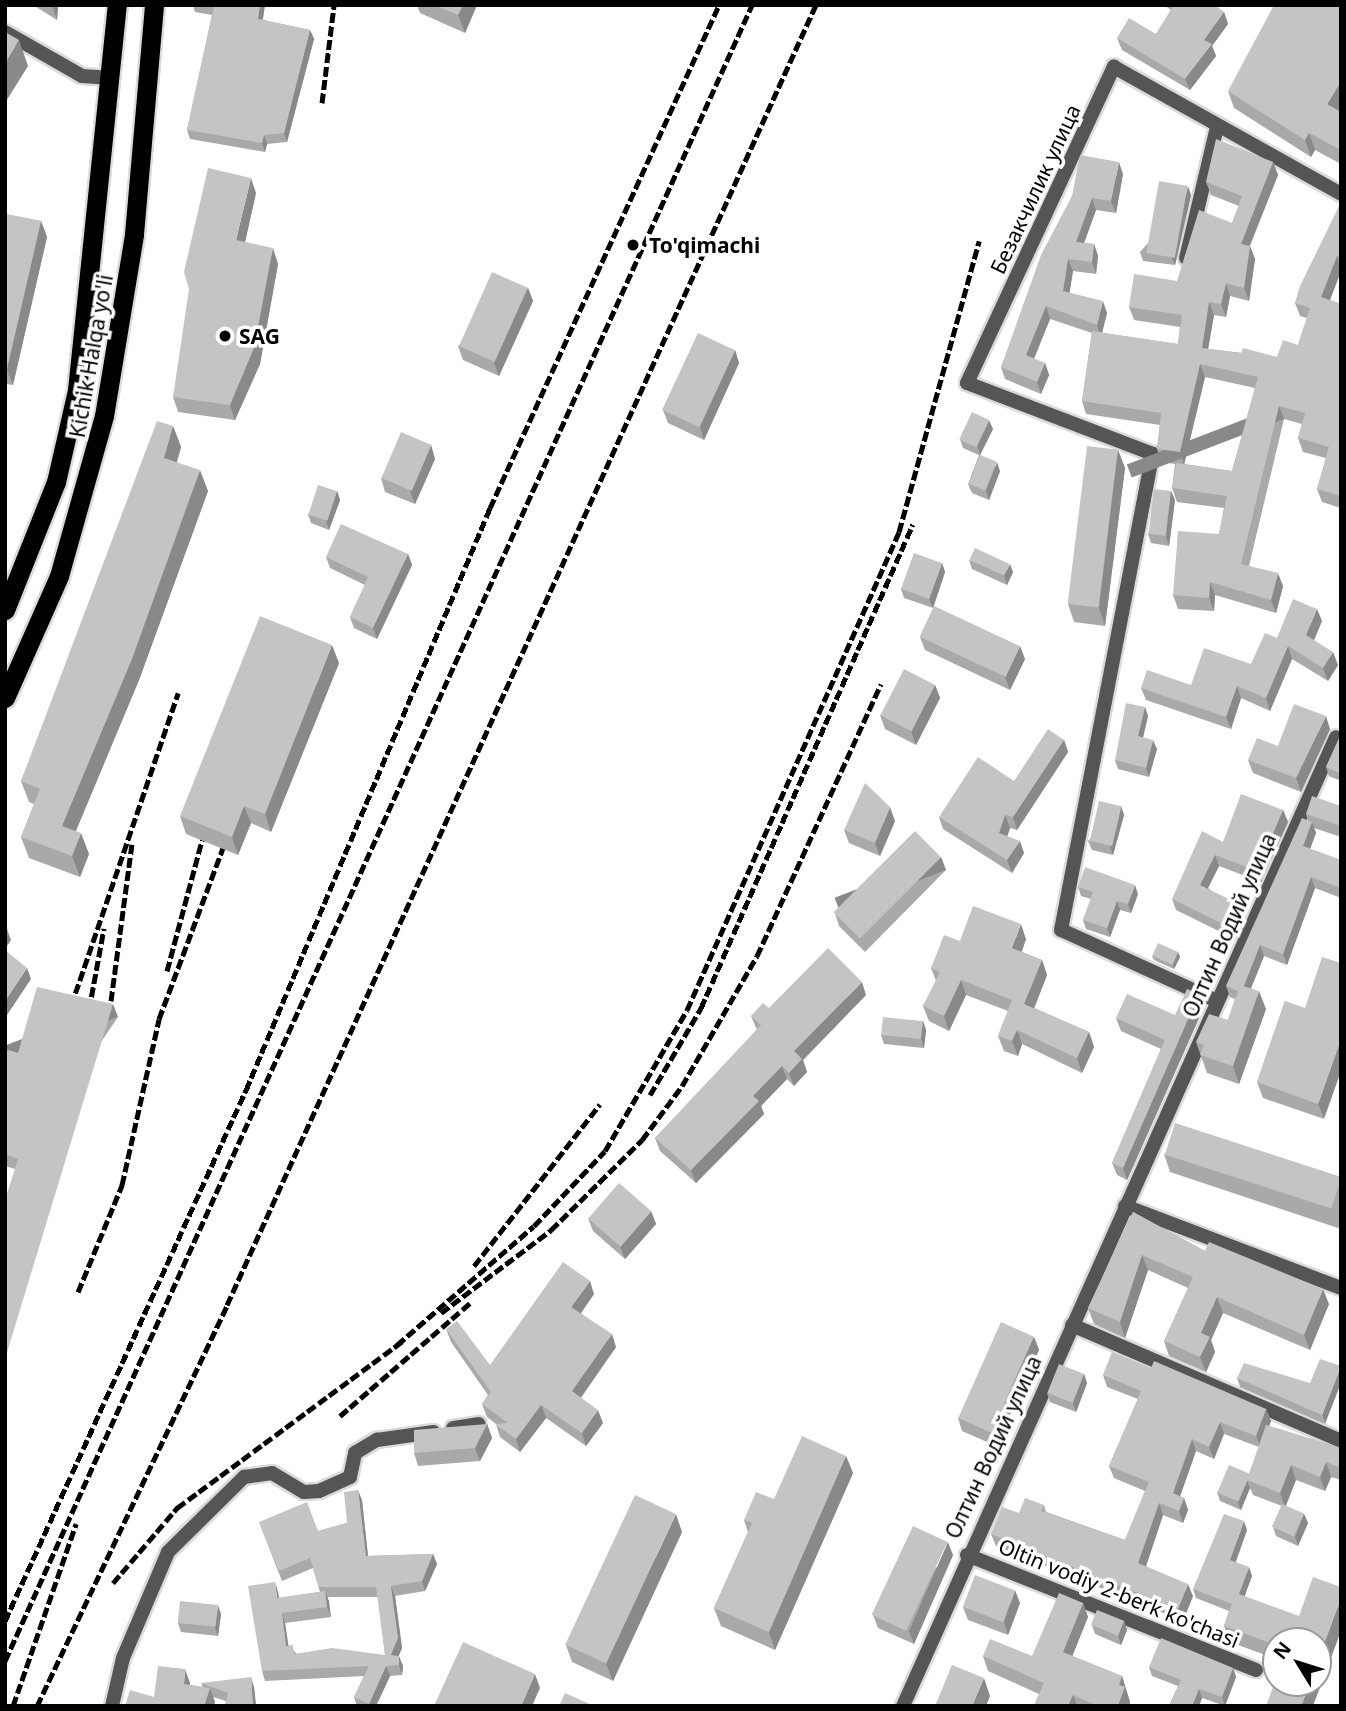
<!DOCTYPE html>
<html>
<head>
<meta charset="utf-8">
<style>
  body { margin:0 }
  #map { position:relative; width:1346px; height:1711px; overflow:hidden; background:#fff; font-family:"Noto Sans",sans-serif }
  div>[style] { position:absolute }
  .roads { filter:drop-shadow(2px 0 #dbdbdb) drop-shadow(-2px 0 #dbdbdb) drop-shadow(0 2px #dbdbdb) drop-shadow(0 -2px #dbdbdb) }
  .minor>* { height:14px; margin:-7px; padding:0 7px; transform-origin:7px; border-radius:7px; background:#555 }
  .trunk>* { height:19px; margin:-9.5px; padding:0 9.5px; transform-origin:9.5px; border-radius:9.5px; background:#000 }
  .rail>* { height:5px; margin-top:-2.5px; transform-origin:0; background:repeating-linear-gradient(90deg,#000 0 10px,transparent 0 13.5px) }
  .wall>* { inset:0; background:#a9a9a9 }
  .shaded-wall>* { inset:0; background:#898989; transform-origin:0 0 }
  .building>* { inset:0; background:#c4c4c4; transform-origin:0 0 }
  .dots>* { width:19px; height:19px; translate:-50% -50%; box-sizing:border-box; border:4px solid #fff; border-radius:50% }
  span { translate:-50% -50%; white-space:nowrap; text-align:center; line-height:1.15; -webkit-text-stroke:7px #fff; paint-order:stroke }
  .street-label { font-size:21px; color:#000 }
  .poi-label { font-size:21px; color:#000; font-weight:700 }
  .left { translate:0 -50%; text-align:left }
  .frame { position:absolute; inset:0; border:7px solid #000; pointer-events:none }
  .north { position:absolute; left:1262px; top:1627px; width:70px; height:70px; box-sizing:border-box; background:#fff; border:2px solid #999; border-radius:50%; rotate:308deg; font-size:19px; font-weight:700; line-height:28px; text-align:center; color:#000 }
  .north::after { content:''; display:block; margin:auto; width:24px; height:32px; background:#000; clip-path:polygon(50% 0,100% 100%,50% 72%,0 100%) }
</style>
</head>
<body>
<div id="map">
  <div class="roads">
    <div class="minor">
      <div style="left:5px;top:32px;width:89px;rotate:29.7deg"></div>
      <div style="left:82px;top:76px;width:29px;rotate:4deg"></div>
      <div style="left:1186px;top:258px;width:135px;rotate:-76.7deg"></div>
      <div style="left:1217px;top:1001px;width:171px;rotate:-155.5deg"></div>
      <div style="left:1061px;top:930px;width:485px;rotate:-79.1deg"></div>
      <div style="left:1153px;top:454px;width:199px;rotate:-159.1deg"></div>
      <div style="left:967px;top:383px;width:349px;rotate:-65.1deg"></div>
      <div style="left:1114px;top:67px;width:260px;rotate:29.2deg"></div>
      <div style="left:1125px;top:1206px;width:231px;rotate:20.8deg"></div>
      <div style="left:1072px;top:1325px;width:293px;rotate:23.3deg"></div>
      <div style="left:453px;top:1428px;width:26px;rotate:-9deg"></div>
      <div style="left:967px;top:1555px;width:311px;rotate:21.7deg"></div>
      <div style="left:112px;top:1706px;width:49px;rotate:-77.1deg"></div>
      <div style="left:123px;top:1658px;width:115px;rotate:-67deg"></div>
      <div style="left:168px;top:1552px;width:107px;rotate:-44.6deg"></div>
      <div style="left:244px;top:1477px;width:28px;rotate:-8deg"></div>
      <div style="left:272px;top:1473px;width:37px;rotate:31deg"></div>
      <div style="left:304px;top:1492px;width:15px;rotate:-4deg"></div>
      <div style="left:319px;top:1491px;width:34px;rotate:-24deg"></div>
      <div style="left:350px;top:1477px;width:25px;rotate:-78deg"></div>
      <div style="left:355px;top:1453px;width:26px;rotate:-31deg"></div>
      <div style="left:377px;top:1440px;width:57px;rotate:-8.1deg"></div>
      <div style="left:903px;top:1706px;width:1061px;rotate:-65.92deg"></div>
    </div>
    <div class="trunk">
      <div style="left:5px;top:610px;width:138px;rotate:-68.3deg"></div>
      <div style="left:56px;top:482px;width:94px;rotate:-77.1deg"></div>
      <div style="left:77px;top:390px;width:387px;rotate:-84.1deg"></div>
      <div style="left:5px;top:698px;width:133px;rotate:-66.1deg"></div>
      <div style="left:59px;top:576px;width:166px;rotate:-74.3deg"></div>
      <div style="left:104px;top:416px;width:184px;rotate:-80.6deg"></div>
      <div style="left:134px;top:234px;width:230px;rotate:-85deg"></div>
    </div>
  </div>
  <div class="rail">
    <div style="left:322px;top:103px;width:99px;rotate:-83deg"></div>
    <div style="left:167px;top:971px;width:136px;rotate:-75deg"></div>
    <div style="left:111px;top:1001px;width:158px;rotate:-82.4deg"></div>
    <div style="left:71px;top:1006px;width:331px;rotate:-71.1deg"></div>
    <div style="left:89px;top:1010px;width:83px;rotate:-79.6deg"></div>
    <div style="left:650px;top:1095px;width:101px;rotate:-59.6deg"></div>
    <div style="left:701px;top:1008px;width:528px;rotate:-66.35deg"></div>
    <div style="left:474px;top:1266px;width:205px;rotate:-52.1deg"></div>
    <div style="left:78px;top:1292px;width:116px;rotate:-67.6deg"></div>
    <div style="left:122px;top:1185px;width:170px;rotate:-77.4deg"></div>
    <div style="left:159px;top:1019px;width:183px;rotate:-69.5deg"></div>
    <div style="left:441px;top:1313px;width:138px;rotate:-37deg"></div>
    <div style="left:551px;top:1230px;width:128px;rotate:-44.7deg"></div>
    <div style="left:642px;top:1140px;width:67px;rotate:-53.5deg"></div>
    <div style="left:682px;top:1086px;width:150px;rotate:-60deg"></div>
    <div style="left:757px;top:956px;width:299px;rotate:-65.5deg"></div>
    <div style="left:397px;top:1345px;width:181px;rotate:-41deg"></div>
    <div style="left:534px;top:1226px;width:103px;rotate:-46.6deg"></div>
    <div style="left:605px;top:1151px;width:163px;rotate:-59.8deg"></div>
    <div style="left:687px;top:1010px;width:523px;rotate:-66.08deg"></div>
    <div style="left:899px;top:532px;width:302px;rotate:-74.6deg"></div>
    <div style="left:340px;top:1416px;width:174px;rotate:-41deg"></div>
    <div style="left:113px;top:1583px;width:99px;rotate:-49.5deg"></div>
    <div style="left:177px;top:1508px;width:282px;rotate:-36.5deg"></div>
    <div style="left:5px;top:1621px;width:583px;rotate:-65.59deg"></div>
    <div style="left:246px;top:1090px;width:631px;rotate:-67.25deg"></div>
    <div style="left:490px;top:508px;width:553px;rotate:-65.52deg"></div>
    <div style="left:5px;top:1661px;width:1817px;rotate:-65.72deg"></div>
    <div style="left:13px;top:1706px;width:193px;rotate:-70.9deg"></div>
    <div style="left:37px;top:1706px;width:444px;rotate:-64.6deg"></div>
    <div style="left:227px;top:1305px;width:1427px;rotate:-65.63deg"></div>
  </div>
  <div class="wall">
    <div style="clip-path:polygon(33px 5px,58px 5px,57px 20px)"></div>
    <div style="clip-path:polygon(193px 5px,265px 5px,263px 20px,310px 30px,314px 39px,287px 142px,267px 144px,265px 152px,190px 139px,187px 130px,212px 15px,195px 12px)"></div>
    <div style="clip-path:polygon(417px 5px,477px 5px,465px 33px,420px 13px)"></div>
    <div style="clip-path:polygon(1164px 5px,1214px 5px,1224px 12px,1228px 24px,1212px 46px,1216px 56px,1190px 90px,1122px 50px,1117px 38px,1156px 34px,1171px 10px)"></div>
    <div style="clip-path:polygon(1228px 91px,1341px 112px,1341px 164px,1315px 150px,1311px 157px,1234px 108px)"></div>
    <div style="clip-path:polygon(evenodd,1273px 162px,1278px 175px,1250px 246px,1255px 259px,1249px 301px,1230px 296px,1226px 317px,1214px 315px,1208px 349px,1277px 357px,1298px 345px,1307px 318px,1300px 316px,1295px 303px,1341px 202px,1341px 271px,1330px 300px,1341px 304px,1341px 508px,1322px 502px,1317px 489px,1326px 458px,1303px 452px,1298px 438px,1302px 424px,1284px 419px,1249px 566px,1283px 586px,1276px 613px,1215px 595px,1214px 611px,1178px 609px,1173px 595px,1219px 534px,1224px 508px,1177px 502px,1172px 488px,1175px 464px,1161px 462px,1157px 449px,1160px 425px,1086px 414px,1082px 401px,1092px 333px,1050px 319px,1034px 359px,1045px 363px,1049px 375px,1041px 394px,1005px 379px,1001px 367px,1072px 196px,1123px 174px,1116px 213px,1096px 210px,1084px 243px,1094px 244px,1098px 256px,1096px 274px,1073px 271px,1069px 293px,1107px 313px,1102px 333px,1178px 344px,1180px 327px,1134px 320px,1129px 307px,1177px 281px,1232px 223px,1239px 206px,1211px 195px,1206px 182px,1273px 162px,1205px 377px,1255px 388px,1232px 471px,1184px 464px,1205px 377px)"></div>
    <div style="clip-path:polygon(256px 193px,245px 242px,278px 264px,260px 364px,235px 420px,178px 412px,173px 397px)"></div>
    <div style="clip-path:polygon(1191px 195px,1175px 265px,1143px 261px,1140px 252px)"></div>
    <div style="clip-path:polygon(5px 214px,41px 221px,47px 237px,13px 385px,5px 384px)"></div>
    <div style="clip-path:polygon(528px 288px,533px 301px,499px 376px,463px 360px,458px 346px)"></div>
    <div style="clip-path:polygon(735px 350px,739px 363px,704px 440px,668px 423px,663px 410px)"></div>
    <div style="clip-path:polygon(173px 426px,181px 447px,177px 462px,208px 491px,139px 680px,76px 831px,89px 854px,80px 877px,29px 858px,21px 837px,34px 804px,29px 802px,21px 781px)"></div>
    <div style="clip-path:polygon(993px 429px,980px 455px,1000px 471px,989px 500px,972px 493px,968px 484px,979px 455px,963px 448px,960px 439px)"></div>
    <div style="clip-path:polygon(431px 445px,435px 459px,415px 504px,385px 492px,381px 478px)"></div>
    <div style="clip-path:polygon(1118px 450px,1125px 468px,1105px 626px,1074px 622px,1068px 604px)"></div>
    <div style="clip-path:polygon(337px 491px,340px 500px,329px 530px,311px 523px,308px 514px)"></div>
    <div style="clip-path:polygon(1171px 491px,1175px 500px,1169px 546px,1151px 543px,1148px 534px)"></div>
    <div style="clip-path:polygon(408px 554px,412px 565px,377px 639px,354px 628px,350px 617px,365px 585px,330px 568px,326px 557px)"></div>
    <div style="clip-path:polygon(969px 560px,1013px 572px,1007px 585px,972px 569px)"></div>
    <div style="clip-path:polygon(942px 563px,945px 572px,933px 608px,904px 598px,901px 589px)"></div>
    <div style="clip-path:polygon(1322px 621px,1314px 640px,1338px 665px,1328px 681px,1292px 659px,1270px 711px,1241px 698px,1231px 729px,1146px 700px,1141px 688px,1191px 685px,1251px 664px,1277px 638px)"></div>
    <div style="clip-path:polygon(920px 637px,1025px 659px,1010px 690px,925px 650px)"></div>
    <div style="clip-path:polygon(339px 663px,271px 832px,251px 823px,238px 855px,186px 834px,180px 816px)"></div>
    <div style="clip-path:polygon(935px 685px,940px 698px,916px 745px,885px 729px,880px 715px)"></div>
    <div style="clip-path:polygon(1145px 707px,1148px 716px,1143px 738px,1157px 749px,1149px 777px,1118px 769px,1115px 760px)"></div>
    <div style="clip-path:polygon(1330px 729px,1301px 792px,1253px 773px,1248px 760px,1278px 746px)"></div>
    <div style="clip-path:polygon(1341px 734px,1341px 781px,1329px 776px,1326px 767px)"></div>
    <div style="clip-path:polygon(1064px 740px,1068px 752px,1017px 830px,1010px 828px,1007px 836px,1024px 853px,1012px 873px,943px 829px,939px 817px,1014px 781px)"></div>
    <div style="clip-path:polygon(1121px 806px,1124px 815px,1113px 855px,1092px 850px,1088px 841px)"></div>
    <div style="clip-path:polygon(1341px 806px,1341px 837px,1314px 828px,1316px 833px,1310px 849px,1341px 860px,1341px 898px,1315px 888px,1287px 965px,1264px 956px,1251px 988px,1266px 1009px,1239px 1084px,1207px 1073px,1196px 1042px,1228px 1020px,1235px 999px,1230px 997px,1226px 986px,1308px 821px,1306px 814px)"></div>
    <div style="clip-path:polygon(1283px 810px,1288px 822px,1261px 882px,1219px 866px,1208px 888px,1245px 916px,1235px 939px,1176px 910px,1172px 899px,1223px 842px)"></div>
    <div style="clip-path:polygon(895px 821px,880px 856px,849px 843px,844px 830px)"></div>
    <div style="clip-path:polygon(941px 857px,946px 870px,865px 952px,839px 926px,835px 913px)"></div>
    <div style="clip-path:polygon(1078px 887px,1138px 894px,1131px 913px,1120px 910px,1110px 937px,1086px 929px,1083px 920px,1091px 899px,1081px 896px)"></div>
    <div style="clip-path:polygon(1026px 939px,1022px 952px,1042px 960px,1047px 975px,1034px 1008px,1089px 1032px,1094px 1047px,1082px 1073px,1022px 1044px,1018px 1056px,1004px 1051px,998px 1036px,1008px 1011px,966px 995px,949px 1031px,929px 1021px,923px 1006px,936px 981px,931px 968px,960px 941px)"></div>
    <div style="clip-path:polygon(1178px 952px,1180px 957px,1174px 969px,1154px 960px,1152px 956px)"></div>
    <div style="clip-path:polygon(866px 995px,803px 1060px,807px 1072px,794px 1086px,787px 1079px,761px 1106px,764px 1114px,696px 1183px,660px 1151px,655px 1138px,757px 1030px,751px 1016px,769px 1008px)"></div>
    <div style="clip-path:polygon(1285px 1001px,1324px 1119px,1263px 1098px,1257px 1082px)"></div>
    <div style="clip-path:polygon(1204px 1007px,1127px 1180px,1117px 1175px,1112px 1163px,1161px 1049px,1121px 1031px,1116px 1018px,1175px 1015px)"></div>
    <div style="clip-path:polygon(118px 1017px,15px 1169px,5px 1166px,5px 1049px,18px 1053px)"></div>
    <div style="clip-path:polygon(923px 1021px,926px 1030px,924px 1048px,884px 1044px,881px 1035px)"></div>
    <div style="clip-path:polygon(1164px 1154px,1341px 1178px,1341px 1229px,1170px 1172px)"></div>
    <div style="clip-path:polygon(651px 1211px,656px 1224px,625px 1259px,593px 1231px,588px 1218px)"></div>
    <div style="clip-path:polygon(1133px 1212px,1205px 1251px,1329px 1304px,1310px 1350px,1223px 1313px,1211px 1340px,1215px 1352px,1206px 1372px,1169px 1356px,1164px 1341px,1188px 1288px,1148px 1270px,1125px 1338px,1094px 1324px,1088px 1308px)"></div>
    <div style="clip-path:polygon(594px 1294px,581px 1313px,616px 1347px,581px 1398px,603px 1423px,586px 1446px,546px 1418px,520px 1452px,500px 1437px,496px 1424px,487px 1417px,482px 1404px,488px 1395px,451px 1342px,446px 1329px,490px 1365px)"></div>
    <div style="clip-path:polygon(1034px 1337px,1039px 1350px,996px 1446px,962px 1431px,958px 1418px)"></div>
    <div style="clip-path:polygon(1151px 1368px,1266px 1409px,1271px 1421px,1269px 1426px,1341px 1448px,1341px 1480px,1331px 1477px,1325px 1491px,1296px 1480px,1286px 1506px,1304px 1514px,1308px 1523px,1298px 1546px,1276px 1536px,1273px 1527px,1282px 1506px,1253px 1495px,1250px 1488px,1241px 1510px,1220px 1501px,1217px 1492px,1249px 1474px,1259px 1447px,1224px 1434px,1214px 1459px,1196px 1451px,1180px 1496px,1184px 1498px,1188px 1510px,1183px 1523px,1163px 1515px,1146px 1566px,1193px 1596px,1183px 1621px,996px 1546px,991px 1534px,1044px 1505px,1046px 1512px,1125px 1540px,1145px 1491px,1114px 1478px,1109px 1466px,1138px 1399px,1107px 1387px,1103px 1375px)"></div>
    <div style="clip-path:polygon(1084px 1374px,1087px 1383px,1076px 1412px,1050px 1402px,1047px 1393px)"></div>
    <div style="clip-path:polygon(1237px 1378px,1310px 1383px,1325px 1424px,1240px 1387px)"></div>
    <div style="clip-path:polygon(487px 1424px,492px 1438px,480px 1461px,418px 1466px,414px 1453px)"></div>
    <div style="clip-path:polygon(846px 1456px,853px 1473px,775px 1650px,721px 1626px,714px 1608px,748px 1532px,744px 1520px,774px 1499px)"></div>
    <div style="clip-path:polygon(evenodd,362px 1500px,368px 1556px,433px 1554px,437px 1564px,425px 1591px,395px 1596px,402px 1648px,398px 1656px,403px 1666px,402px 1675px,390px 1676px,376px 1706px,357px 1706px,354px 1697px,364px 1676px,265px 1681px,262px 1671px,278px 1592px,279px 1598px,320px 1592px,313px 1568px,282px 1581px,259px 1522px,318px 1531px,347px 1523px,362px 1500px,327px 1597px,378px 1597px,385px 1655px,297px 1654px,288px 1645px,285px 1623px,331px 1617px,327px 1597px)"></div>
    <div style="clip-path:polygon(1247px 1530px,1236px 1562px,1252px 1576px,1244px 1597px,1318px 1641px,1276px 1641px,1276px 1659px,1230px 1642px,1224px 1626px,1229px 1611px,1196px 1598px,1193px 1589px)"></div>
    <div style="clip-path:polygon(682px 1532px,613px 1681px,572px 1662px,566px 1645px)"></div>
    <div style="clip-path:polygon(953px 1555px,914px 1644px,878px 1628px,873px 1615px)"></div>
    <div style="clip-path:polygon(1020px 1603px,1008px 1635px,968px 1620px,963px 1607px)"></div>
    <div style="clip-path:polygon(1083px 1603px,1088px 1617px,1072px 1656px,1122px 1676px,1130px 1702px,1129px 1706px,1034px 1706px,1039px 1694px,988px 1671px,983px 1656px,1032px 1656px)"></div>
    <div style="clip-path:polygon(221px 1614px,218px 1636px,181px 1632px,178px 1623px)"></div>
    <div style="clip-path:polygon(1124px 1621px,1127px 1630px,1121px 1645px,1095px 1634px,1092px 1625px)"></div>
    <div style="clip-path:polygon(1149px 1667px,1233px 1668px,1236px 1677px,1225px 1706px,1202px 1698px,1199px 1706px,1169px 1706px,1178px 1686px,1152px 1676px)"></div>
    <div style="clip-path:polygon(190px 1683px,190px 1685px,203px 1687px,201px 1683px,254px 1687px,256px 1706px,225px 1706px,226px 1701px,213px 1697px,215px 1702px,154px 1697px)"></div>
  </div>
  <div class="shaded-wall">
    <div style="clip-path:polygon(52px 5px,58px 5px,57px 20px)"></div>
    <div style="clip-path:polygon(260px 5px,265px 5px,261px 28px,258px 19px)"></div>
    <div style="clip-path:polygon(463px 5px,477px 5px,465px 33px,458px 15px)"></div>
    <div style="clip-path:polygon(1224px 12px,1228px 24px,1212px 46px,1216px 56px,1190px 90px,1185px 79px,1204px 40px)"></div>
    <div style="clip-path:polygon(310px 30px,314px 39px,287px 142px,284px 133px)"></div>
    <div style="clip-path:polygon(19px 40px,28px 66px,5px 103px,5px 63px)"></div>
    <div style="clip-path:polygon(1341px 81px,1341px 108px,1333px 121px,1327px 104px)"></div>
    <div style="clip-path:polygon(1309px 133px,1315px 150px,1311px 157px,1305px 140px)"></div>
    <div style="clip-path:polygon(264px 135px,267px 144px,265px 152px,262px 143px)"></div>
    <div style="clip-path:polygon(1119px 162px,1123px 174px,1116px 213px,1111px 201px)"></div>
    <div style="clip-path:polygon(1273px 162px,1278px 175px,1245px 257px,1241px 244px)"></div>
    <div style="clip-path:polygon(251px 178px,256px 193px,242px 256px,236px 240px)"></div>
    <div style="clip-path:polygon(1188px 186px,1191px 195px,1175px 265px,1171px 256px)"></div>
    <div style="clip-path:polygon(1092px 198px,1096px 210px,1080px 254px,1076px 242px)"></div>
    <div style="clip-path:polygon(41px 221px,47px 237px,13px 385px,7px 369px)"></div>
    <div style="clip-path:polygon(1094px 244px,1098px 256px,1096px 274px,1092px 262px)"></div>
    <div style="clip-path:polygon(1250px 246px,1255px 259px,1249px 301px,1244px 288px)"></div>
    <div style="clip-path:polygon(273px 248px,278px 264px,260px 364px,235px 420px,230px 405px)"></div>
    <div style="clip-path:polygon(1337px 256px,1341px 267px,1341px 271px,1326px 310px,1321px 297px)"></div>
    <div style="clip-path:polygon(1068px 259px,1073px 271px,1068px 303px,1063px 291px)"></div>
    <div style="clip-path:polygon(1226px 283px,1230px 296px,1226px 317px,1221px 304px)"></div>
    <div style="clip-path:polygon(528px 288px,533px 301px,499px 376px,494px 363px)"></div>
    <div style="clip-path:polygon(1103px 301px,1107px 313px,1101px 337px,1097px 325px)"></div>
    <div style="clip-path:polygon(1209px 302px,1214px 315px,1206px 361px,1202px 348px)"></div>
    <div style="clip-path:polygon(1046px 306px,1050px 319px,1030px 368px,1026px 355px)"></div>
    <div style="clip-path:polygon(735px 350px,739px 363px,704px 440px,700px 427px)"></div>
    <div style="clip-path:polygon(1045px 363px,1049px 375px,1041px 394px,1037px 382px)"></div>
    <div style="clip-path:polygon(1200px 364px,1205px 377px,1184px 465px,1180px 452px)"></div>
    <div style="left:1279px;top:406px;width:14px;height:163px;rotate:69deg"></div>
    <div style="clip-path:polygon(989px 420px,993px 429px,980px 455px,977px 446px)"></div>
    <div style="clip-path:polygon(173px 426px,181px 447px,172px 479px,164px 458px)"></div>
    <div style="clip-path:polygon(431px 445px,435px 459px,415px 504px,410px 491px)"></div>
    <div style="clip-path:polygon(1118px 450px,1125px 468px,1105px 626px,1099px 608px)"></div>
    <div style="clip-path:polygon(997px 462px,1000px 471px,989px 500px,986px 491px)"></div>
    <div style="clip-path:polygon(200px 470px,208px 491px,139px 680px,69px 847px,62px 826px)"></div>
    <div style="clip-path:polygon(337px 491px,340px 500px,329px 530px,326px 521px)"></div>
    <div style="clip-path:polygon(1171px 491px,1175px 500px,1169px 546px,1166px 537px)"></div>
    <div style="clip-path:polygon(408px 554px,412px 565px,377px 639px,373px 628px)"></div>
    <div style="clip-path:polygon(942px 563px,945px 572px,933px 608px,929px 599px)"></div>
    <div style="clip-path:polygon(1010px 564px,1013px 572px,1007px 585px,1004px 576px)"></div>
    <div style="clip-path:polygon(1278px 573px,1283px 586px,1276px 613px,1271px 600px)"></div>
    <div style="clip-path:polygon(1210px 582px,1215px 595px,1214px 611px,1209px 598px)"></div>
    <div style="clip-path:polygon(1317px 609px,1322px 621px,1311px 647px,1306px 635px)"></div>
    <div style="clip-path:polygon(332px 645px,339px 663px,271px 832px,265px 814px)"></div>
    <div style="clip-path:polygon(1020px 646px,1025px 659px,1010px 690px,1005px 677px)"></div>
    <div style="clip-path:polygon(1288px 646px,1292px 659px,1270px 711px,1266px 698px)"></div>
    <div style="clip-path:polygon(1333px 652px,1338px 665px,1328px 681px,1323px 668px)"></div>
    <div style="clip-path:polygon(935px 685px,940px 698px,916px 745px,911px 731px)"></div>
    <div style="clip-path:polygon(1237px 686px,1241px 698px,1231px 729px,1226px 717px)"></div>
    <div style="clip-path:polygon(1145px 707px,1148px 716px,1141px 745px,1138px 736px)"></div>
    <div style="clip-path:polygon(1326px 716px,1330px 729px,1301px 792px,1296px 778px)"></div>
    <div style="clip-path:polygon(1064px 740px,1068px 752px,1017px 830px,1013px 817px)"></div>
    <div style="clip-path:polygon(1153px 740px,1157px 749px,1149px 777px,1146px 768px)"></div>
    <div style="clip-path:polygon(244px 806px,251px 823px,238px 855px,232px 837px)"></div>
    <div style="clip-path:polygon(1121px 806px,1124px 815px,1113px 855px,1110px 846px)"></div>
    <div style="clip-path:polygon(890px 807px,895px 821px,880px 856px,875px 843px)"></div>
    <div style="clip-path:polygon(1283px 810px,1288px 822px,1261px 882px,1257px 871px)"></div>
    <div style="clip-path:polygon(1005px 815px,1010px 828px,1004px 846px,999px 833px)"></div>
    <div style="clip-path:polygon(1312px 822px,1316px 833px,1307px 857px,1303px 846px)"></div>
    <div style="clip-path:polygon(81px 833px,89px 854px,80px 877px,72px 856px)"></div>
    <div style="clip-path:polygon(1020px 841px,1024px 853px,1012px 873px,1007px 860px)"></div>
    <div style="clip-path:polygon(1215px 855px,1219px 866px,1204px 896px,1200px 885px)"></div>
    <div style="left:941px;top:857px;width:14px;height:114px;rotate:69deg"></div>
    <div style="clip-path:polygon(1311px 877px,1315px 888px,1287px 965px,1283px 954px)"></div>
    <div style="clip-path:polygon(1135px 885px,1138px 894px,1131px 913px,1128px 904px)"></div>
    <div style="clip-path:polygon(1117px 901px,1120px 910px,1110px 937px,1107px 928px)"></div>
    <div style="clip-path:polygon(1241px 905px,1245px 916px,1235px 939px,1231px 928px)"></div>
    <div style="clip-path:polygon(1021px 924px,1026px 939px,1017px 963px,1012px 948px)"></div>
    <div style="clip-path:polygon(7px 929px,11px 940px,5px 949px,5px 932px)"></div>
    <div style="clip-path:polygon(1260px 945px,1264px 956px,1245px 1003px,1241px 992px)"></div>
    <div style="clip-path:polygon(1178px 952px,1180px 957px,1174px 969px,1173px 965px)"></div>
    <div style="clip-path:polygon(1042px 960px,1047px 975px,1030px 1019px,1024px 1004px)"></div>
    <div style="clip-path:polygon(27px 968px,31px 979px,5px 1018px,5px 1001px)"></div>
    <div style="clip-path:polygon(961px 980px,966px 995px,949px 1031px,944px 1016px)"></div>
    <div style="clip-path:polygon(862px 982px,866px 995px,803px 1060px,807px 1072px,794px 1086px,789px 1073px,794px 1051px)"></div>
    <div style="clip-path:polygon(1259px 991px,1266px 1009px,1239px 1084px,1233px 1066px)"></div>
    <div style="clip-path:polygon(1199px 994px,1204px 1007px,1127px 1180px,1123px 1168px)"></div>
    <div style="left:113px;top:1004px;width:14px;height:371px;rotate:69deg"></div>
    <div style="clip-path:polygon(923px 1021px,926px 1030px,924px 1048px,921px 1039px)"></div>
    <div style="clip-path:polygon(1017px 1030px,1022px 1044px,1018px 1056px,1012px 1041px)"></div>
    <div style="clip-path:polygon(1089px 1032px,1094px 1047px,1082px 1073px,1077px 1058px)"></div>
    <div style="clip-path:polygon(1341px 1039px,1341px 1071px,1324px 1119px,1318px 1104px)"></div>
    <div style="clip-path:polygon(782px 1066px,787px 1079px,761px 1106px,764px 1114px,696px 1183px,691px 1170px,753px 1096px)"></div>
    <div style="clip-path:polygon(651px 1211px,656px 1224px,625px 1259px,620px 1246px)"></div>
    <div style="clip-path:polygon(1142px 1255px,1148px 1270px,1125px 1338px,1120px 1322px)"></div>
    <div style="clip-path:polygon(590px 1281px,594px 1294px,576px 1320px,571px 1307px)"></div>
    <div style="clip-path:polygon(1323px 1289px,1329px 1304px,1310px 1350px,1304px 1335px)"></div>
    <div style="clip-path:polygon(1217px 1297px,1223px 1313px,1211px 1340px,1215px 1352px,1206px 1372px,1200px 1357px,1201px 1333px)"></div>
    <div style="clip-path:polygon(612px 1334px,616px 1347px,576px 1404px,572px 1391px)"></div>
    <div style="clip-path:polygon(1034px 1337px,1039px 1350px,996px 1446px,991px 1432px)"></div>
    <div style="clip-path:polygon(1341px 1366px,1341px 1383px,1325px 1424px,1322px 1415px)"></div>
    <div style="clip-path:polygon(1084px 1374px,1087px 1383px,1076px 1412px,1073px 1403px)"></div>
    <div style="clip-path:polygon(541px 1405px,546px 1418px,520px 1452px,516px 1439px)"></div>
    <div style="clip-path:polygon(1266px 1409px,1271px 1421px,1261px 1448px,1256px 1436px)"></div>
    <div style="clip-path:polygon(598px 1410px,603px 1423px,586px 1446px,582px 1433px)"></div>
    <div style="clip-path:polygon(1220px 1422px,1224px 1434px,1214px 1459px,1209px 1447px)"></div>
    <div style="clip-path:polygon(487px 1424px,492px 1438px,480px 1461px,475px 1448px)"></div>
    <div style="clip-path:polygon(1192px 1439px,1196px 1451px,1177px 1505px,1173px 1493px)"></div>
    <div style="clip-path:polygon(846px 1456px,853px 1473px,775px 1650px,769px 1632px)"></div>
    <div style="clip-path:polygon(1326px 1462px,1331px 1477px,1325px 1491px,1320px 1477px)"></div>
    <div style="clip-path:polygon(1291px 1465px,1296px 1480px,1285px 1507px,1280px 1493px)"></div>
    <div style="clip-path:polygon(1247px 1480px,1250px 1488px,1241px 1510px,1237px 1501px)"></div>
    <div style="clip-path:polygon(358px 1490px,362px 1500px,369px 1566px,366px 1556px)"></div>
    <div style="clip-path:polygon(1184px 1498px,1188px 1510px,1183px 1523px,1179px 1511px)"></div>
    <div style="clip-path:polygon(1159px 1503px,1163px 1515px,1143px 1575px,1138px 1563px)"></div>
    <div style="clip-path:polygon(676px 1514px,682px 1532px,613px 1681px,606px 1664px)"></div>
    <div style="clip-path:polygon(1304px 1514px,1308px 1523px,1298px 1546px,1295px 1537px)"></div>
    <div style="clip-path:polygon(1244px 1521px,1247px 1530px,1233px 1569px,1230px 1560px)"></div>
    <div style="clip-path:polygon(948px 1542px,953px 1555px,914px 1644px,909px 1631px)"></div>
    <div style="clip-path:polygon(433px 1554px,437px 1564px,425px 1591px,422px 1581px)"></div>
    <div style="clip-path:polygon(1249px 1567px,1252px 1576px,1238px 1614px,1235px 1605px)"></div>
    <div style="clip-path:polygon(275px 1582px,278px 1592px,280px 1608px,277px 1598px)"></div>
    <div style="clip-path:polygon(1188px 1584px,1193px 1596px,1183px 1621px,1178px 1609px)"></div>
    <div style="clip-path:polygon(391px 1586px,395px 1596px,402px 1648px,395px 1665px,391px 1655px)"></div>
    <div style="clip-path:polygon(1015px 1590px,1020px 1603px,1008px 1635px,1004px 1622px)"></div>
    <div style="clip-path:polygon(325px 1591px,329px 1601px,331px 1617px,327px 1607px)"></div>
    <div style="clip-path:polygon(1341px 1598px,1341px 1631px,1313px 1706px,1301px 1706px,1310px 1683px,1318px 1683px,1318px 1660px)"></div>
    <div style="clip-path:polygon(1083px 1603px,1088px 1617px,1068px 1667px,1063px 1652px)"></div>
    <div style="clip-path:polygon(218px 1605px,221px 1614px,218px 1636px,215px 1628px)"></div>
    <div style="clip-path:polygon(282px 1613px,285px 1623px,290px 1656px,286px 1646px)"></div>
    <div style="clip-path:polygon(1124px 1621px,1127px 1630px,1121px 1645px,1118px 1636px)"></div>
    <div style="clip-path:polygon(399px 1656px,403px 1666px,402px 1675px,399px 1665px)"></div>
    <div style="clip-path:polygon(386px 1666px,390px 1676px,376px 1706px,369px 1706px,369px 1704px)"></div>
    <div style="clip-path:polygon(1233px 1668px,1236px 1677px,1225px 1706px,1222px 1697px)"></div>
    <div style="clip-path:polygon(185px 1669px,190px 1683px,189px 1698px,184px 1684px)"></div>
    <div style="clip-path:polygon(535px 1674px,540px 1688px,532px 1706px,521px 1706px)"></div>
    <div style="clip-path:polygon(1122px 1676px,1130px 1702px,1129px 1706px,1118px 1706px,1119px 1685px)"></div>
    <div style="clip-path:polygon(251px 1677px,254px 1687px,256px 1706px,253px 1706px)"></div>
    <div style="clip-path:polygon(984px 1678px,990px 1696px,986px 1706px,972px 1706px)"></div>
    <div style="clip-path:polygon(210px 1688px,215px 1702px,214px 1706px,204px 1706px)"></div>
    <div style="clip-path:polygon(1199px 1689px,1202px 1698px,1199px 1706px,1192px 1706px)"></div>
    <div style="clip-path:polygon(1073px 1695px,1077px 1706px,1068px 1706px)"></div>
  </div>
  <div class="building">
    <div style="clip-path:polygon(204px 5px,260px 5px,258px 19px,310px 30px,284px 133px,264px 135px,262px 143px,187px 130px,214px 7px)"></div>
    <div style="clip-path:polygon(435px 5px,463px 5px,458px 15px)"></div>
    <div style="clip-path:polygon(1174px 5px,1214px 5px,1224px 12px,1204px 40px,1212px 44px,1185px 79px,1117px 38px,1129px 18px,1156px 34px)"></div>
    <div style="clip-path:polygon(1274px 5px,1341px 5px,1341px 81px,1327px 104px,1341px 112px,1341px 150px,1309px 133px,1305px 140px,1228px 91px)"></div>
    <div style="clip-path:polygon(5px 32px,19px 40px,5px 63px)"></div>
    <div style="clip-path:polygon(1216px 139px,1273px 162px,1241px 244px,1250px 246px,1244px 288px,1226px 283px,1221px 304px,1209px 302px,1202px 348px,1241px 353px,1243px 348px,1277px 357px,1283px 340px,1298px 345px,1310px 308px,1295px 303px,1300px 286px,1341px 202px,1341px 257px,1337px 256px,1321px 297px,1341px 304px,1341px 496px,1317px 489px,1329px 447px,1298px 438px,1305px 413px,1279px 406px,1241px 564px,1278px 573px,1271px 600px,1210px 582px,1209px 598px,1173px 595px,1178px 531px,1219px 534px,1227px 496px,1172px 488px,1176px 463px,1232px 471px,1258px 377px,1200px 364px,1180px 452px,1157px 449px,1161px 413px,1082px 401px,1092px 331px,1178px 344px,1182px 315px,1129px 307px,1134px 274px,1177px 281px,1199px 210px,1232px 223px,1242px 196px,1206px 182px)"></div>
    <div style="clip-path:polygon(1080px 155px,1119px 162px,1111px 201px,1092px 198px,1076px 242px,1094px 244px,1092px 262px,1068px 259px,1063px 291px,1103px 301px,1097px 325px,1046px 306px,1026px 355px,1045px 363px,1037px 382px,1001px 367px,1041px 255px,1072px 196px)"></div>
    <div style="clip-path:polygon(208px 168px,251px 178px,236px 240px,273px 248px,254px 348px,230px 405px,173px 397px,189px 289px,184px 272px)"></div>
    <div style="left:1159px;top:181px;width:29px;height:73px;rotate:10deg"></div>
    <div style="clip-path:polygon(5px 214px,41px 221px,7px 369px,5px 369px)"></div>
    <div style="left:492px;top:272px;width:39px;height:81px;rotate:24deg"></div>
    <div style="left:698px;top:333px;width:41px;height:85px;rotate:25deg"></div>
    <div style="left:972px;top:412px;width:19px;height:30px;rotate:25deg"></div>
    <div style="clip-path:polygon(157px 421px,173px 426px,164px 458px,200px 470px,132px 659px,62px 826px,81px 833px,72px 856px,21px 837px,40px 789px,21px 781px)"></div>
    <div style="left:401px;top:432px;width:33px;height:50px;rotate:23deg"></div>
    <div style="left:1087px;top:446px;width:31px;height:159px;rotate:7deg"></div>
    <div style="left:980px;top:455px;width:18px;height:31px;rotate:22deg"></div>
    <div style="left:318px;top:485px;width:20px;height:31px;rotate:18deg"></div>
    <div style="left:1154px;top:489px;width:17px;height:45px;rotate:7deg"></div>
    <div style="clip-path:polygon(341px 524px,408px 554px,373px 628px,350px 617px,368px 577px,326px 557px)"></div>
    <div style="left:975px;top:548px;width:38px;height:13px;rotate:25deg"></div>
    <div style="left:914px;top:553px;width:30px;height:38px;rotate:20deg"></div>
    <div style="clip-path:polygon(1293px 599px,1317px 609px,1306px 635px,1333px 652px,1323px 668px,1288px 646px,1266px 698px,1237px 686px,1226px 717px,1141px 688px,1147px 670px,1191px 685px,1204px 648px,1251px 664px,1265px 633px,1277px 638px)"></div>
    <div style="left:934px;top:606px;width:95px;height:34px;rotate:25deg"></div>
    <div style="clip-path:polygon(260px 616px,332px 645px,265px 814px,244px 806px,232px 837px,180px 816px)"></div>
    <div style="left:904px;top:669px;width:35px;height:52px;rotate:27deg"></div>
    <div style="clip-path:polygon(1126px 703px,1145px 707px,1138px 736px,1153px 740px,1146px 768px,1115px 760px)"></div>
    <div style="clip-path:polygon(1294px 704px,1326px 716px,1296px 778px,1248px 760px,1257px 738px,1278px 746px)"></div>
    <div style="clip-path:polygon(1048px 729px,1064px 740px,1013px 817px,1005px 815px,999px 833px,1020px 841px,1007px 860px,939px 817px,978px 757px,1014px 781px)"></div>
    <div style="clip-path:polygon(1341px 734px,1341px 774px,1326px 767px)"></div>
    <div style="clip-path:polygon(865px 783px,890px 807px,875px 843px,844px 830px)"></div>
    <div style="clip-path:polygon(1241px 794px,1283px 810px,1257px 871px,1215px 855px,1200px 885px,1241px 905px,1231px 928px,1172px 899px,1202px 831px,1223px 842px)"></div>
    <div style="clip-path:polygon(1312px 796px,1341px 806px,1341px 826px,1306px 814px)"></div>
    <div style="left:1099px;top:801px;width:23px;height:41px;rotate:13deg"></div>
    <div style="clip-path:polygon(1302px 818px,1312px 822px,1303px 846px,1341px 860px,1341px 888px,1311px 877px,1283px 954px,1260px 945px,1244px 986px,1240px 985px,1238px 991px,1226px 986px)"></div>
    <div style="left:915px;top:831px;width:37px;height:115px;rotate:45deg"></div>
    <div style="clip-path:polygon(1085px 867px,1135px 885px,1128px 904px,1117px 901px,1107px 928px,1083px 920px,1093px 892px,1078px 887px)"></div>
    <div style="clip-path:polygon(973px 906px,1021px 924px,1012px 948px,1042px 960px,1024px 1004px,1089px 1032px,1077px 1058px,1017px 1030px,1012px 1041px,998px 1036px,1012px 1000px,961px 980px,944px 1016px,923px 1006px,940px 972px,931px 968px,944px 935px,960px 941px)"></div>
    <div style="left:1158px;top:943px;width:22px;height:14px;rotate:24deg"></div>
    <div style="clip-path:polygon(828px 948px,862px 982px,794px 1051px,802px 1059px,789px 1073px,782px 1066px,753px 1096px,759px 1101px,691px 1170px,655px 1138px,761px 1025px,751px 1016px,763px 1003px,769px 1008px)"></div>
    <div style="clip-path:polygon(5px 950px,27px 968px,5px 1001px)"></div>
    <div style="clip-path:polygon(1322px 957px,1341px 963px,1341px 1039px,1318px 1104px,1257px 1082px,1285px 1001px,1305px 1008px)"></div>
    <div style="clip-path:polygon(1240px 985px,1259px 991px,1233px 1066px,1200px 1055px,1204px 1045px,1196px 1042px,1209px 1014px,1228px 1020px)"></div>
    <div style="clip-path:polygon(37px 987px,113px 1004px,5px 1359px,5px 1200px,18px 1159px,5px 1154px,5px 1049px,18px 1053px)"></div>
    <div style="clip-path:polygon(1187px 989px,1199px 994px,1123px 1168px,1112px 1163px,1165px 1040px,1116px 1018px,1127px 994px,1175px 1015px)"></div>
    <div style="left:883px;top:1017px;width:40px;height:18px;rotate:6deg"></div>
    <div style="left:1175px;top:1123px;width:175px;height:33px;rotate:18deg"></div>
    <div style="left:619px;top:1183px;width:43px;height:47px;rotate:41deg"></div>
    <div style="clip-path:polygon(1133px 1212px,1205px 1251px,1209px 1242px,1323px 1289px,1304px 1335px,1217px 1297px,1201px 1333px,1210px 1337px,1200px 1357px,1164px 1341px,1193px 1277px,1142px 1255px,1120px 1322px,1088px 1308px)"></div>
    <div style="clip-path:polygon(563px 1262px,590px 1281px,571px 1307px,612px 1334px,572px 1391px,598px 1410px,582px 1433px,541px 1405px,516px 1439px,495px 1424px,508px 1423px,482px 1404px,491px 1392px,446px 1329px,457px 1321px,490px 1365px)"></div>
    <div style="left:1001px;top:1322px;width:36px;height:105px;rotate:24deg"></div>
    <div style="clip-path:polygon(1112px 1352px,1151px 1368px,1154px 1361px,1266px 1409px,1256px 1436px,1220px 1422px,1209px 1447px,1192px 1439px,1173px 1493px,1184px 1498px,1179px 1511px,1159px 1503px,1138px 1563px,1188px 1584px,1178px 1609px,991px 1534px,1002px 1507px,1019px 1513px,1025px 1498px,1044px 1505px,1041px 1511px,1125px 1540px,1149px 1482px,1109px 1466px,1141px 1391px,1103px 1375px)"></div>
    <div style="clip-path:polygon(1320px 1359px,1341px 1366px,1322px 1415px,1237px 1378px,1244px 1363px,1310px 1383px)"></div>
    <div style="left:1059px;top:1364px;width:27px;height:31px;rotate:22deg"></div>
    <div style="clip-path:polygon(487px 1424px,475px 1448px,414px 1453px,414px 1430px)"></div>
    <div style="clip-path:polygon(1266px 1425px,1341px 1448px,1341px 1468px,1326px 1462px,1320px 1477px,1291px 1465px,1280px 1493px,1247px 1480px)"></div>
    <div style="clip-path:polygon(802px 1436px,846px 1456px,769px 1632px,714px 1608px,752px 1523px,744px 1520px,756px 1492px,774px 1499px)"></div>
    <div style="left:1229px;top:1465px;width:23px;height:30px;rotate:23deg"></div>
    <div style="clip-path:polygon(358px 1490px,366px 1556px,433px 1554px,422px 1581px,391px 1586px,398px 1638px,391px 1655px,399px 1656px,399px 1665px,386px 1666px,369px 1704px,354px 1697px,369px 1666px,262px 1671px,248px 1586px,275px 1582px,277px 1598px,325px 1591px,327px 1607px,282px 1613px,286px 1646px,293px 1645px,294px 1654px,332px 1648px,385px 1655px,376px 1587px,319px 1587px,310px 1558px,279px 1571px,259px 1522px,307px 1502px,318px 1531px,347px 1523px,344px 1492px)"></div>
    <div style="left:635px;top:1495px;width:45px;height:165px;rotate:25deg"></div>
    <div style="left:1282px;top:1504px;width:24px;height:25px;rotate:24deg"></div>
    <div style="clip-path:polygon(1224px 1514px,1244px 1521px,1230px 1560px,1249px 1567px,1239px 1594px,1236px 1593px,1232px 1604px,1193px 1589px)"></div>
    <div style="left:913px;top:1526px;width:38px;height:98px;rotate:25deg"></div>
    <div style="left:975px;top:1575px;width:43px;height:34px;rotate:21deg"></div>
    <div style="clip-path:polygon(1313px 1577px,1341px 1587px,1341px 1598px,1318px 1660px,1318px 1641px,1276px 1641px,1276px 1645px,1224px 1626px,1236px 1593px,1299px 1616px)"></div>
    <div style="clip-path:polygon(1059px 1593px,1083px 1603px,1063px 1652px,1122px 1676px,1119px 1685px,1125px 1687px,1118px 1706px,1098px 1706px,1073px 1695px,1068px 1706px,1034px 1706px,1044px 1683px,983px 1656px,990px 1639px,1032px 1656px)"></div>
    <div style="left:180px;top:1601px;width:38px;height:22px;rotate:6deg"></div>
    <div style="left:1097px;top:1610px;width:29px;height:16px;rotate:22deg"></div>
    <div style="clip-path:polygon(1161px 1638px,1233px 1668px,1222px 1697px,1199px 1689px,1192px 1706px,1169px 1706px,1181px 1680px,1149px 1667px)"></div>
    <div style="clip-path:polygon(463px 1642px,535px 1674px,521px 1706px,434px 1706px)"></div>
    <div style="clip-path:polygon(952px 1665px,984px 1678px,972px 1706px,935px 1706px)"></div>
    <div style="clip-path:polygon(158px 1666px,185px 1669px,184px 1684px,210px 1688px,204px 1706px,125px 1706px,130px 1690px,154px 1697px)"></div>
    <div style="clip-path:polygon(251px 1677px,253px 1706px,225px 1706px,228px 1693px,201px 1683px)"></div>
    <div style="clip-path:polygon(1276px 1679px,1276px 1683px,1310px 1683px,1301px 1706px,1266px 1706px)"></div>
    <div style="clip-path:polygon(565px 1693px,594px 1706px,559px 1706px)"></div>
  </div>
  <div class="dots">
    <div style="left:633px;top:245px;background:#000"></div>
    <div style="left:225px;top:336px;background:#000"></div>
  </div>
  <div class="street-label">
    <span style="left:1035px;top:189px;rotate:-65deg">Безакчилик улица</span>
    <span style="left:91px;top:356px;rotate:-80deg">Kichik Halqa yo'li</span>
    <span style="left:1229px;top:925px;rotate:-66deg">Олтин Водий улица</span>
    <span style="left:993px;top:1447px;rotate:-65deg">Олтин Водий улица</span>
    <span style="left:1119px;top:1593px;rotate:22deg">Oltin vodiy 2-berk ko'chasi</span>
  </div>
  <div class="poi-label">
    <span class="left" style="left:649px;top:245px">To'qimachi</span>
    <span class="left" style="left:239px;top:336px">SAG</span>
  </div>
  <div class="frame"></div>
  <div class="north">N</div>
</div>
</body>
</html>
